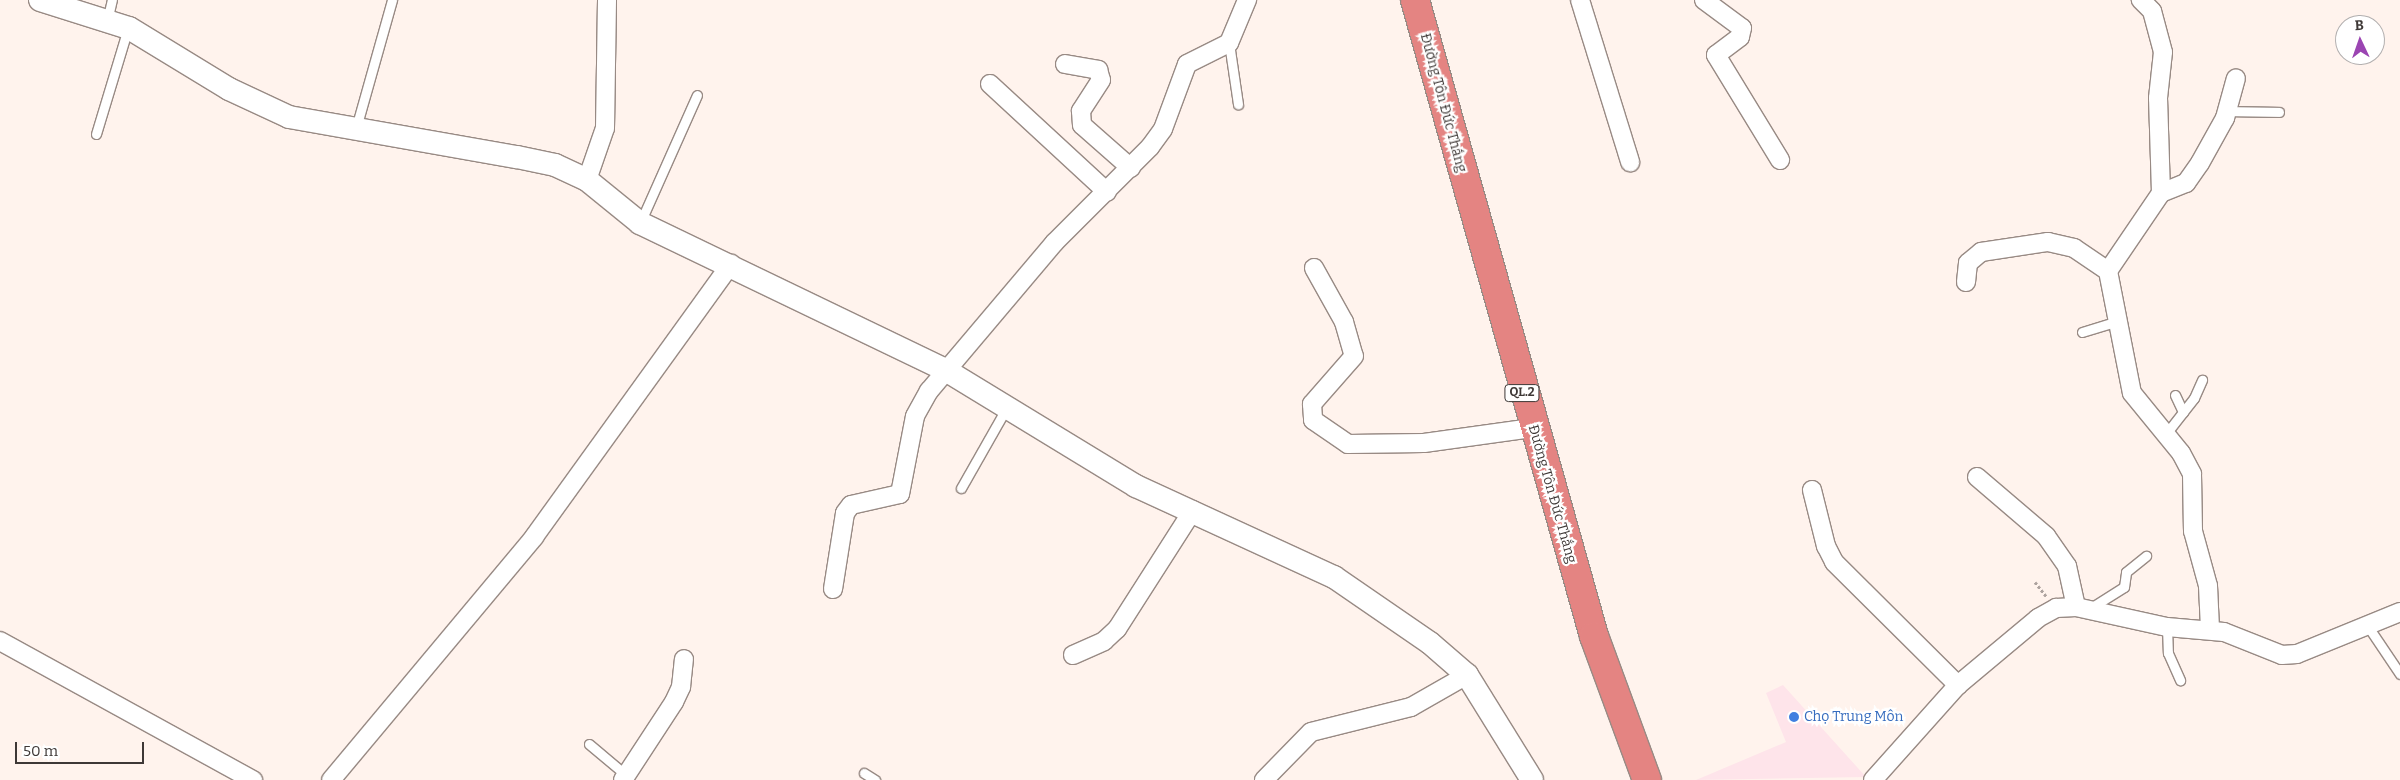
<!DOCTYPE html>
<html>
<head>
<meta charset="utf-8">
<style>
  body { margin:0 }
  #map { position:relative; width:2400px; height:780px; overflow:hidden; background:#fff3ed; font-family:Bitter,serif }
  div>[style] { position:absolute }
  .commercial>* { inset:0; background:#fee4ea }
  .path>* { height:3px; margin-top:-1.5px; transform-origin:0; background:repeating-linear-gradient(90deg,#ada39f 0 2.5px,transparent 0 5px) }
  .roads { filter:drop-shadow(1px 0 #988a84) drop-shadow(-1px 0 #988a84) drop-shadow(0 1px #988a84) drop-shadow(0 -1px #988a84) }
  .service>* { height:9px; margin:-4.5px; padding:0 4.5px; transform-origin:4.5px; border-radius:4.5px; background:#fff }
  .minor>* { height:18px; margin:-9px; padding:0 9px; transform-origin:9px; border-radius:9px; background:#fff }
  .tertiary>* { height:22px; margin:-11px; padding:0 11px; transform-origin:11px; border-radius:11px; background:#fff }
  .trunk>* { height:28px; margin:-14px; padding:0 14px; transform-origin:14px; border-radius:14px; background:#e48482 }
  .dots>* { width:14px; height:14px; translate:-50% -50%; box-sizing:border-box; border:2px solid #fff; border-radius:50% }
  span { translate:-50% -50%; white-space:nowrap; text-align:center; line-height:1.15; -webkit-text-stroke:4.5px #fff; paint-order:stroke }
  .shield-label span { padding:1px 4px; background:#fff; border:1px solid; border-radius:4px; -webkit-text-stroke-width:0 }
  .shield-label { font-size:12px; color:#3e3836; font-weight:700 }
  .street-label { font-size:14px; color:#3e3836 }
  .shop-label { font-size:14px; color:#366cbe }
  .left { translate:0 -50%; text-align:left }
  .north { position:absolute; left:2335px; top:15px; width:50px; height:50px; box-sizing:border-box; background:#fff; border:1px solid #b2afaf; border-radius:50%; rotate:357deg; font-size:14px; font-weight:700; line-height:20px; text-align:center; color:#3e3836 }
  .north::after { content:''; display:block; margin:auto; width:18px; height:22px; background:#9b45b2; clip-path:polygon(50% 0,100% 100%,50% 72%,0 100%) }
  .scale { position:absolute; left:15px; top:742px; width:129px; height:22px; box-sizing:border-box; border:2px solid #3e3836; border-top:0; padding-left:6px; font-size:15px; line-height:18px; white-space:nowrap; color:#3e3836; -webkit-text-stroke:4px #fff; paint-order:stroke }
</style>
</head>
<body>
<div id="map">
  <div class="commercial">
    <div style="clip-path:polygon(1783px 685px,1866px 777px,1696px 780px,1786px 742px,1766px 693px)"></div>
  </div>
  <div class="path">
    <div style="left:2035px;top:582px;width:18px;rotate:52deg"></div>
  </div>
  <div class="roads">
    <div class="service">
      <div style="left:107px;top:21px;width:22px;rotate:-77deg"></div>
      <div style="left:1229px;top:43px;width:62px;rotate:81.6deg"></div>
      <div style="left:2227px;top:111px;width:52px;rotate:1.1deg"></div>
      <div style="left:356px;top:128px;width:133px;rotate:-74.3deg"></div>
      <div style="left:96px;top:134px;width:111px;rotate:-73.2deg"></div>
      <div style="left:640px;top:223px;width:140px;rotate:-66deg"></div>
      <div style="left:2082px;top:332px;width:38px;rotate:-17deg"></div>
      <div style="left:2175px;top:395px;width:19px;rotate:65deg"></div>
      <div style="left:2165px;top:435px;width:47px;rotate:-51.9deg"></div>
      <div style="left:2194px;top:398px;width:20px;rotate:-66deg"></div>
      <div style="left:961px;top:488px;width:93px;rotate:-60.4deg"></div>
      <div style="left:2089px;top:609px;width:41px;rotate:-32.2deg"></div>
      <div style="left:2124px;top:587px;width:15px;rotate:-82deg"></div>
      <div style="left:2126px;top:572px;width:26px;rotate:-39deg"></div>
      <div style="left:2367px;top:625px;width:59px;rotate:56deg"></div>
      <div style="left:2167px;top:627px;width:26px;rotate:88deg"></div>
      <div style="left:2168px;top:653px;width:30px;rotate:66deg"></div>
      <div style="left:589px;top:744px;width:48px;rotate:40deg"></div>
      <div style="left:864px;top:773px;width:13px;rotate:32deg"></div>
    </div>
    <div class="minor">
      <div style="left:1580px;top:0;width:170px;rotate:72.8deg"></div>
      <div style="left:1704px;top:0;width:47px;rotate:36.4deg"></div>
      <div style="left:1742px;top:28px;width:9px;rotate:103deg"></div>
      <div style="left:1740px;top:37px;width:30px;rotate:143deg"></div>
      <div style="left:1716px;top:55px;width:123px;rotate:58.6deg"></div>
      <div style="left:1065px;top:64px;width:34px;rotate:10deg"></div>
      <div style="left:1098px;top:70px;width:10px;rotate:73deg"></div>
      <div style="left:1101px;top:80px;width:37px;rotate:123deg"></div>
      <div style="left:1081px;top:111px;width:14px;rotate:86deg"></div>
      <div style="left:1082px;top:125px;width:65px;rotate:41.3deg"></div>
      <div style="left:990px;top:84px;width:159px;rotate:42.7deg"></div>
      <div style="left:587px;top:180px;width:55px;rotate:-70.9deg"></div>
      <div style="left:605px;top:128px;width:128px;rotate:-89.1deg"></div>
      <div style="left:2161px;top:193px;width:27px;rotate:-22deg"></div>
      <div style="left:2186px;top:183px;width:24px;rotate:-55deg"></div>
      <div style="left:2200px;top:163px;width:51px;rotate:-60.9deg"></div>
      <div style="left:2225px;top:118px;width:41px;rotate:-74.6deg"></div>
      <div style="left:1314px;top:268px;width:62px;rotate:60.9deg"></div>
      <div style="left:1344px;top:322px;width:35px;rotate:74deg"></div>
      <div style="left:1354px;top:356px;width:64px;rotate:131.2deg"></div>
      <div style="left:1312px;top:404px;width:16px;rotate:86deg"></div>
      <div style="left:1313px;top:420px;width:42px;rotate:34.4deg"></div>
      <div style="left:1348px;top:444px;width:76px;rotate:-0.8deg"></div>
      <div style="left:1424px;top:443px;width:109px;rotate:-7.9deg"></div>
      <div style="left:2108px;top:271px;width:94px;rotate:-55.8deg"></div>
      <div style="left:2161px;top:193px;width:95px;rotate:-91.8deg"></div>
      <div style="left:2158px;top:98px;width:46px;rotate:-83.8deg"></div>
      <div style="left:2163px;top:52px;width:42px;rotate:-105deg"></div>
      <div style="left:2152px;top:11px;width:16px;rotate:-135deg"></div>
      <div style="left:1966px;top:282px;width:19px;rotate:-84deg"></div>
      <div style="left:1968px;top:263px;width:17px;rotate:-40deg"></div>
      <div style="left:1981px;top:252px;width:68px;rotate:-8.5deg"></div>
      <div style="left:2048px;top:242px;width:27px;rotate:13deg"></div>
      <div style="left:2074px;top:248px;width:41px;rotate:34.1deg"></div>
      <div style="left:2108px;top:271px;width:124px;rotate:78.9deg"></div>
      <div style="left:2132px;top:393px;width:77px;rotate:50.8deg"></div>
      <div style="left:2181px;top:453px;width:24px;rotate:62deg"></div>
      <div style="left:2192px;top:474px;width:57px;rotate:89deg"></div>
      <div style="left:2193px;top:531px;width:57px;rotate:74.7deg"></div>
      <div style="left:2208px;top:586px;width:43px;rotate:87.3deg"></div>
      <div style="left:1977px;top:477px;width:91px;rotate:40.5deg"></div>
      <div style="left:2046px;top:536px;width:37px;rotate:55deg"></div>
      <div style="left:2067px;top:566px;width:42px;rotate:77.6deg"></div>
      <div style="left:1812px;top:490px;width:58px;rotate:76deg"></div>
      <div style="left:1826px;top:546px;width:18px;rotate:63deg"></div>
      <div style="left:1834px;top:562px;width:175px;rotate:44.8deg"></div>
      <div style="left:833px;top:589px;width:77px;rotate:-81deg"></div>
      <div style="left:845px;top:513px;width:10px;rotate:-53deg"></div>
      <div style="left:851px;top:505px;width:50px;rotate:-12.7deg"></div>
      <div style="left:900px;top:494px;width:79px;rotate:-79.1deg"></div>
      <div style="left:915px;top:416px;width:29px;rotate:-61deg"></div>
      <div style="left:929px;top:391px;width:194px;rotate:-49.8deg"></div>
      <div style="left:1054px;top:243px;width:136px;rotate:-45deg"></div>
      <div style="left:1150px;top:147px;width:22px;rotate:-54deg"></div>
      <div style="left:1163px;top:129px;width:69px;rotate:-69.7deg"></div>
      <div style="left:1187px;top:64px;width:47px;rotate:-26.6deg"></div>
      <div style="left:1229px;top:43px;width:47px;rotate:-67.3deg"></div>
      <div style="left:0;top:641px;width:289px;rotate:28.8deg"></div>
      <div style="left:1073px;top:655px;width:34px;rotate:-24deg"></div>
      <div style="left:1104px;top:641px;width:18px;rotate:-43deg"></div>
      <div style="left:1117px;top:629px;width:141px;rotate:-57.4deg"></div>
      <div style="left:331px;top:780px;width:317px;rotate:-50.1deg"></div>
      <div style="left:534px;top:537px;width:337px;rotate:-54.2deg"></div>
      <div style="left:623px;top:780px;width:93px;rotate:-56.8deg"></div>
      <div style="left:674px;top:702px;width:17px;rotate:-65deg"></div>
      <div style="left:681px;top:687px;width:28px;rotate:-84deg"></div>
      <div style="left:1264px;top:780px;width:67px;rotate:-45.6deg"></div>
      <div style="left:1311px;top:732px;width:103px;rotate:-14deg"></div>
      <div style="left:1411px;top:707px;width:64px;rotate:-29.7deg"></div>
      <div style="left:1873px;top:780px;width:127px;rotate:-48.2deg"></div>
      <div style="left:1958px;top:685px;width:104px;rotate:-39.9deg"></div>
      <div style="left:2038px;top:618px;width:21px;rotate:-29deg"></div>
      <div style="left:2056px;top:608px;width:20px;rotate:-3deg"></div>
      <div style="left:2076px;top:607px;width:93px;rotate:12.4deg"></div>
      <div style="left:2167px;top:627px;width:57px;rotate:5deg"></div>
      <div style="left:2224px;top:632px;width:62px;rotate:21.6deg"></div>
      <div style="left:2282px;top:655px;width:15px;rotate:-4deg"></div>
      <div style="left:2297px;top:654px;width:111px;rotate:-22.2deg"></div>
    </div>
    <div class="tertiary">
      <div style="left:40px;top:0;width:93px;rotate:17.5deg"></div>
      <div style="left:129px;top:28px;width:117px;rotate:31.4deg"></div>
      <div style="left:229px;top:89px;width:66px;rotate:25deg"></div>
      <div style="left:289px;top:117px;width:231px;rotate:10deg"></div>
      <div style="left:517px;top:157px;width:39px;rotate:12deg"></div>
      <div style="left:555px;top:165px;width:35px;rotate:25deg"></div>
      <div style="left:587px;top:180px;width:68px;rotate:39.1deg"></div>
      <div style="left:640px;top:223px;width:337px;rotate:25.7deg"></div>
      <div style="left:944px;top:369px;width:225px;rotate:31.4deg"></div>
      <div style="left:1136px;top:486px;width:218px;rotate:24.7deg"></div>
      <div style="left:1334px;top:577px;width:116px;rotate:34.5deg"></div>
      <div style="left:1430px;top:643px;width:49px;rotate:40.9deg"></div>
      <div style="left:1467px;top:675px;width:123px;rotate:58.2deg"></div>
    </div>
    <div class="trunk">
      <div style="left:1415px;top:0;width:661px;rotate:74.28deg"></div>
      <div style="left:1594px;top:636px;width:153px;rotate:69.8deg"></div>
    </div>
  </div>
  <div class="dots">
    <div style="left:1794px;top:717px;background:#3f7fe0"></div>
  </div>
  <div class="shield-label">
    <span style="left:1522px;top:393px">QL.2</span>
  </div>
  <div class="street-label">
    <span style="left:1443px;top:103px;rotate:75deg">Đường Tôn Đức Thắng</span>
    <span style="left:1552px;top:494px;rotate:74deg">Đường Tôn Đức Thắng</span>
  </div>
  <div class="shop-label">
    <span class="left" style="left:1804px;top:717px">Chọ Trung Môn</span>
  </div>
  <div class="north">B</div>
  <div class="scale">50 m</div>
</div>
</body>
</html>
